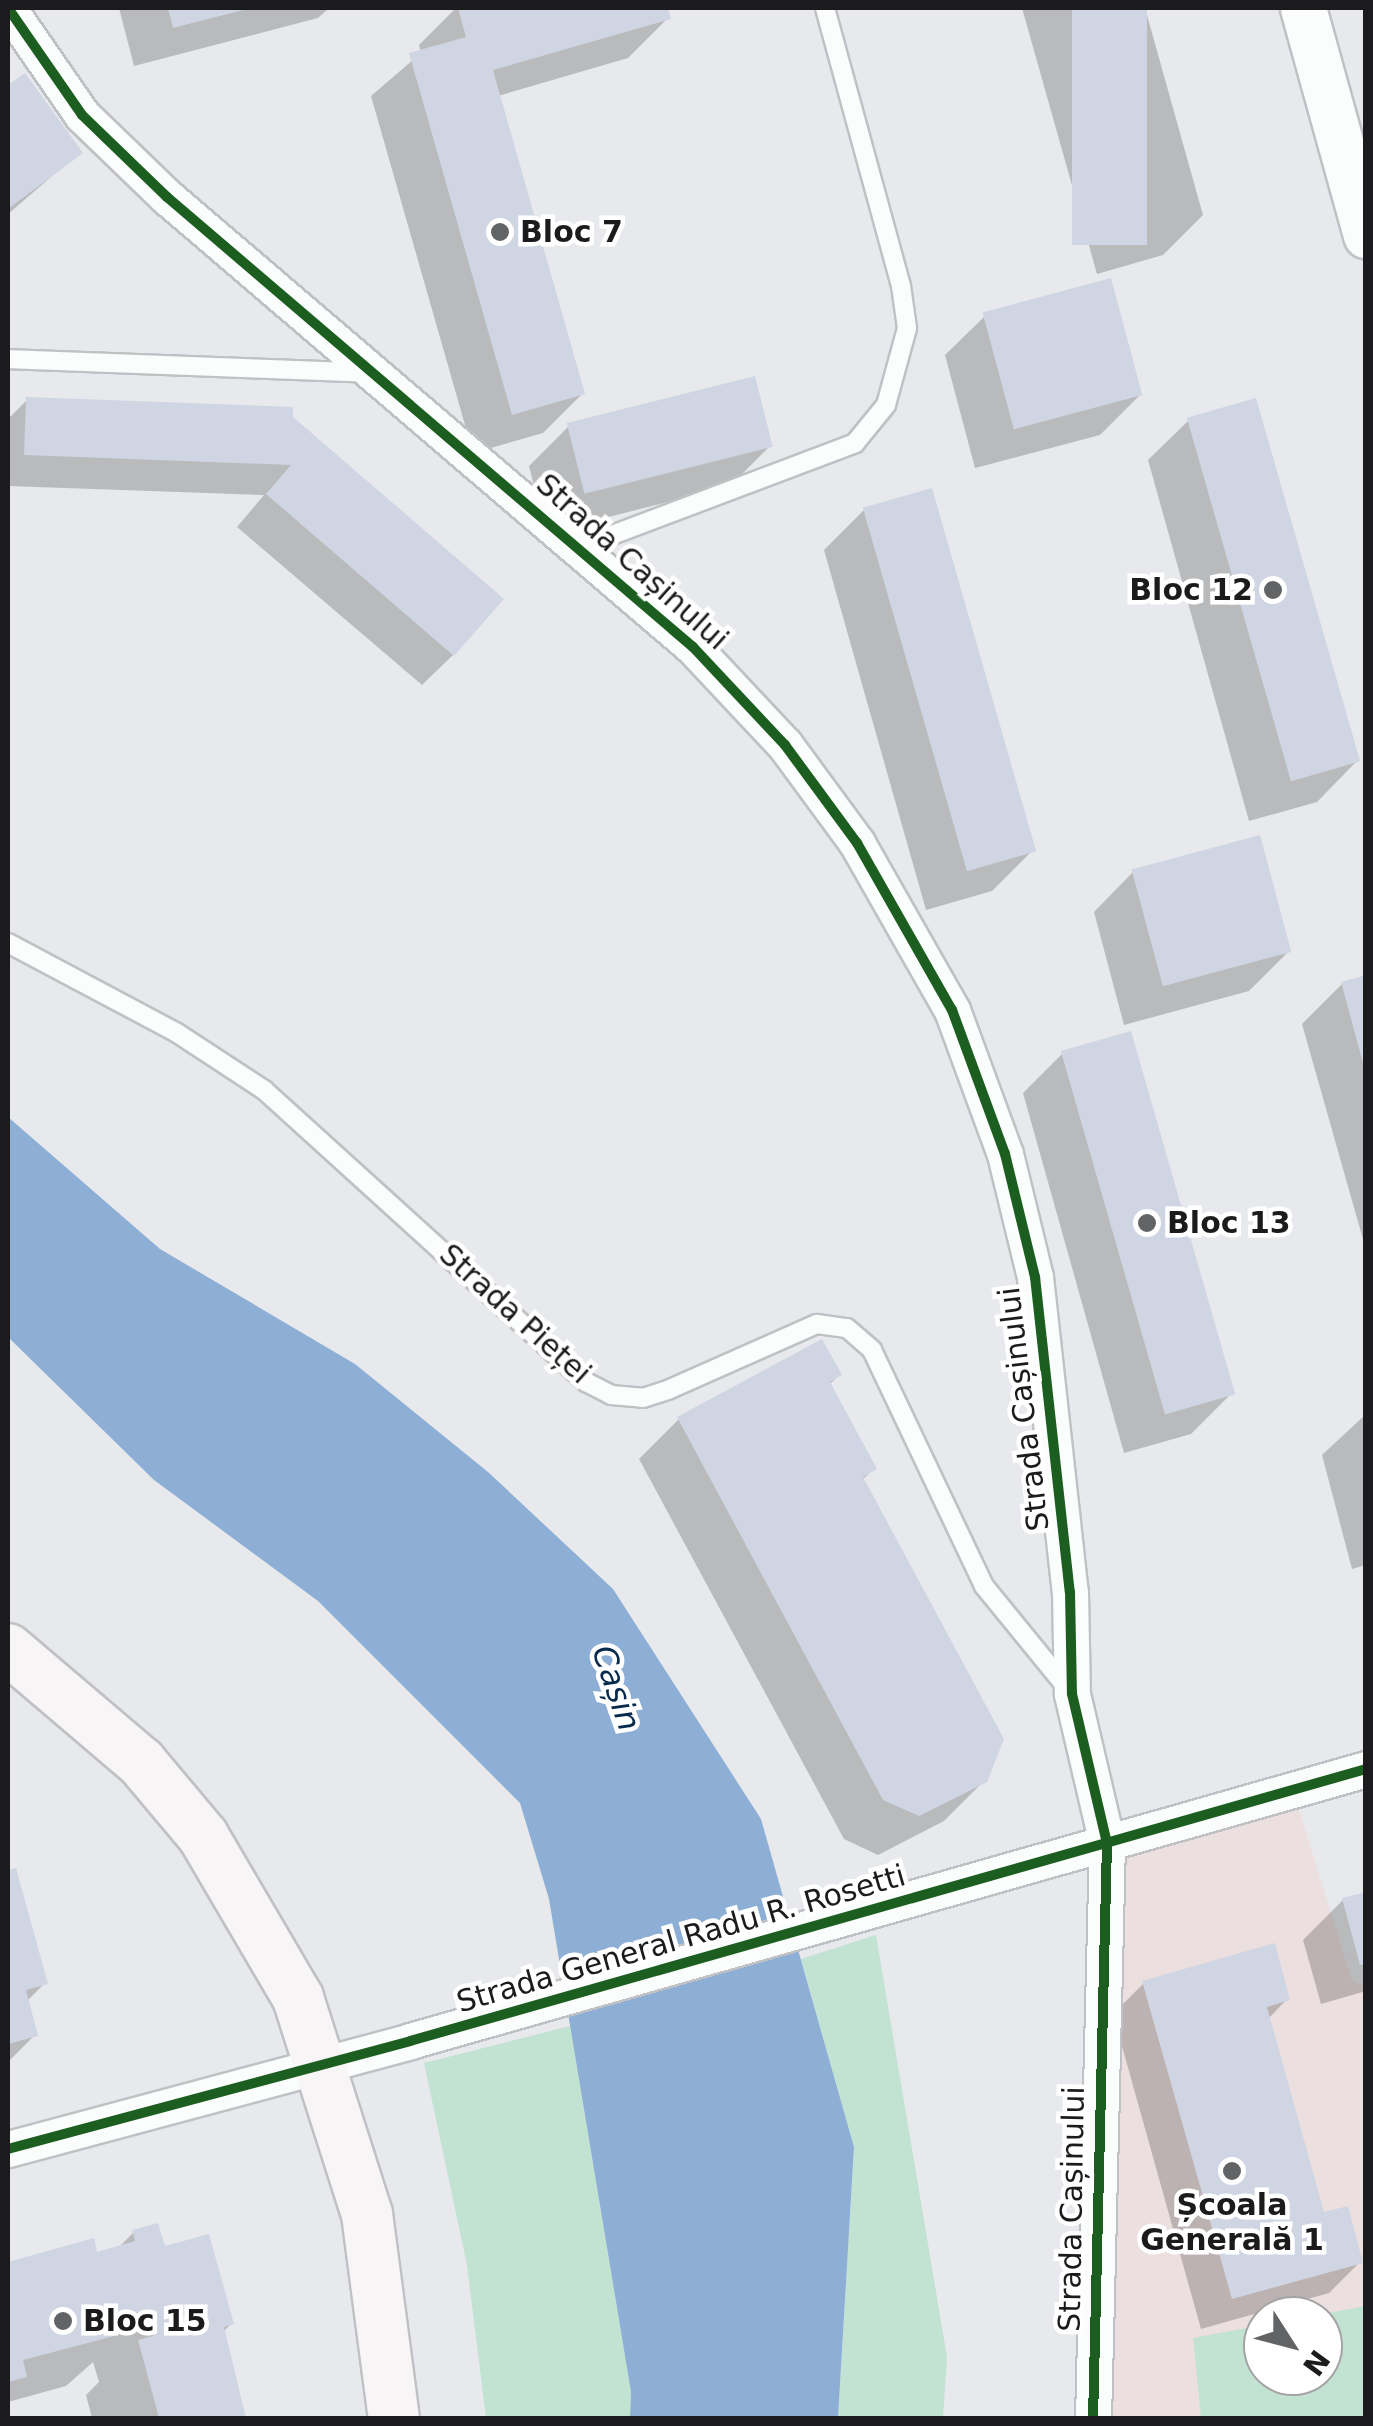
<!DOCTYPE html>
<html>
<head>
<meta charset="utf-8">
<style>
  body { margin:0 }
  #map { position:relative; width:1373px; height:2426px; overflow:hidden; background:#e7e9ec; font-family:"DejaVu Sans",sans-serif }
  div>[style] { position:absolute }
  .education>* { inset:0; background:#ecdfdf }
  .green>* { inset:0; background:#c2e2d2 }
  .water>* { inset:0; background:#8eafd5 }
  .shadow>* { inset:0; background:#0003 }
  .building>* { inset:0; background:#cfd5e2; transform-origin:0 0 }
  .roads { filter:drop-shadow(2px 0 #c0c1c4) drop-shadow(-2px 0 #c0c1c4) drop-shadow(0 2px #c0c1c4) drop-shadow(0 -2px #c0c1c4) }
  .service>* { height:18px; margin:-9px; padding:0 9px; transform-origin:9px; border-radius:9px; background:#fbfcfc }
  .minor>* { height:35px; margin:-17.5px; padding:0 17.5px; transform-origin:17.5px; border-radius:17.5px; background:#fbfcfc }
  .tertiary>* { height:45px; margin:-22.5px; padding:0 22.5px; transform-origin:22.5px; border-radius:22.5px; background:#fbfcfc }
  .secondary>* { height:50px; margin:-25px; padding:0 25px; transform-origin:25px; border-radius:25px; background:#f7f5f5 }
  .cycleway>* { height:10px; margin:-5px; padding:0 5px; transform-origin:5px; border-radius:5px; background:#1b5e20 }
  .dots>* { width:28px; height:28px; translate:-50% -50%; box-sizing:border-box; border:5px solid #fff; border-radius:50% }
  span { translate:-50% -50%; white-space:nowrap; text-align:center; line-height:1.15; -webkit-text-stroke:9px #fff; paint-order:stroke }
  .poi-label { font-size:30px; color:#1b1b1d; font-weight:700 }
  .left { translate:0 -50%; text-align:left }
  .right { translate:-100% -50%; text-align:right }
  .street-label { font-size:30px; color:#1b1b1d }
  .water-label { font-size:32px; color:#082b4d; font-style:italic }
  .frame { position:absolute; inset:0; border:10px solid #1b1b1d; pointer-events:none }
  .north { position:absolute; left:1243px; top:2296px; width:100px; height:100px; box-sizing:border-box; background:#fff; border:2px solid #a4a4a5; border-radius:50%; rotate:126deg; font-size:28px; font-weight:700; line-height:40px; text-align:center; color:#1b1b1d }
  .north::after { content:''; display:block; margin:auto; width:35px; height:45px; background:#626365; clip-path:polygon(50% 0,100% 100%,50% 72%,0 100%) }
</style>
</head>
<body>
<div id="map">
  <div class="education">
    <div style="clip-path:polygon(evenodd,1293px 1790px,1352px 1981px,1365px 1987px,1365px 2418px,1092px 2418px,1106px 1844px,1293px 1790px,1263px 2316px,1323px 2316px,1323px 2376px,1263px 2376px,1263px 2316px)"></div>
  </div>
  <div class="green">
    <div style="clip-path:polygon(876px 1935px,947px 2357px,943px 2418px,838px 2418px,854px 2147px,801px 1959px)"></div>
    <div style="clip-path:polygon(570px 2026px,631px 2392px,630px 2418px,486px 2418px,467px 2265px,424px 2063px)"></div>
    <div style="clip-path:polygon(1365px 2306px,1365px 2418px,1201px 2418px,1193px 2338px,1263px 2325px,1263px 2376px,1323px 2376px,1323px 2316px,1312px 2316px)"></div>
  </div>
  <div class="water">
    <div style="clip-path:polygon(8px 1117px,160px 1249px,355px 1364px,488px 1472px,613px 1589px,761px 1819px,854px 2147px,838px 2418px,630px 2418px,631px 2392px,549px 1899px,520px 1803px,318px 1601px,154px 1480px,8px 1337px)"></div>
  </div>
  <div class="shadow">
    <div style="clip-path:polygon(119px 8px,329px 8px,318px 18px,134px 66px)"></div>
    <div style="clip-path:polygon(456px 8px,665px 8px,668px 18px,628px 58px,498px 96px,583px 393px,543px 433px,473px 453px,371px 96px,421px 53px,419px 45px)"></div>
    <div style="clip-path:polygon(1022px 8px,1145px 8px,1203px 215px,1163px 255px,1097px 274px)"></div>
    <div style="clip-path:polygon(24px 76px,80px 152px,8px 214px,8px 89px)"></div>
    <div style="clip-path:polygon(985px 316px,1140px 395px,1100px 435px,975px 468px,945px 355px)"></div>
    <div style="clip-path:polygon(27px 400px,291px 419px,453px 655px,422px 685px,237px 527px,264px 495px,8px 486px,8px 419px)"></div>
    <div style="clip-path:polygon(1188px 421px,1356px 762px,1317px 802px,1249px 821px,1148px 460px)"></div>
    <div style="clip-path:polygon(569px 426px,770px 446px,730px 486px,546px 533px,529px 466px)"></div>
    <div style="clip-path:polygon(864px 510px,1032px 851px,992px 891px,926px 910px,824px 550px)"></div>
    <div style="clip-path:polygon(1133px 872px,1288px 952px,1249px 991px,1124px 1025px,1094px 912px)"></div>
    <div style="clip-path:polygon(1366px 977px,1366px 1250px,1302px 1024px,1342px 984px)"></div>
    <div style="clip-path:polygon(1063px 1053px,1231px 1394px,1191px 1434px,1124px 1453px,1023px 1093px)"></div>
    <div style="clip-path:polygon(839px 1375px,828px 1386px,874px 1469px,862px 1480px,985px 1780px,944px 1821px,878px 1855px,844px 1839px,639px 1459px,679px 1419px)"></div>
    <div style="clip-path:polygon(1366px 1414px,1366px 1565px,1352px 1569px,1322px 1455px)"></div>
    <div style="clip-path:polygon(15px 1871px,45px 1983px,26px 2002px,35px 2035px,8px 2062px,8px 1873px)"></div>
    <div style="clip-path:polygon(1366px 1894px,1366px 1991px,1321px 2004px,1303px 1940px,1343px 1900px)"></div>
    <div style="clip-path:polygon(1144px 1983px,1287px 1999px,1268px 2019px,1323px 2215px,1360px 2262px,1329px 2293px,1201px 2329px,1113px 2014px)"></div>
    <div style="clip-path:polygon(134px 2232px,163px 2249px,231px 2324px,223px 2332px,243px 2418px,92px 2418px,86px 2395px,99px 2382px,93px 2362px,66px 2386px,8px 2402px,8px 2264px,92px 2241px,95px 2255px,117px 2249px)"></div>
  </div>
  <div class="building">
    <div style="clip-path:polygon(168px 8px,247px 8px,247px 9px,173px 28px)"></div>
    <div style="clip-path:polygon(458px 8px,668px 8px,671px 19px,493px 70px,585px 394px,512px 415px,409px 53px,466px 37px)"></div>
    <div style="left:1072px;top:8px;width:75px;height:237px"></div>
    <div style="clip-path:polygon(25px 73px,83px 153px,8px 209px,8px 85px)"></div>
    <div style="left:1111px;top:278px;width:121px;height:133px;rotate:75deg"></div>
    <div style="left:755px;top:376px;width:73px;height:194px;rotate:76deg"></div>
    <div style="clip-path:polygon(26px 397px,293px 407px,293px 417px,504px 599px,454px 656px,266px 494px,291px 465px,24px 455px)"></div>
    <div style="left:1256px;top:398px;width:378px;height:72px;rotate:74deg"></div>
    <div style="left:932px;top:488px;width:378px;height:72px;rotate:74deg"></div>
    <div style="left:1260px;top:835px;width:121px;height:133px;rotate:75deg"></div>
    <div style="clip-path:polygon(1366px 975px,1366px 1066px,1364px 1067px,1341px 982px)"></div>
    <div style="left:1131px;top:1031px;width:378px;height:73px;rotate:74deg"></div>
    <div style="clip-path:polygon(822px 1339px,842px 1375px,830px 1382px,877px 1469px,863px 1477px,1004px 1739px,987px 1782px,919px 1816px,883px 1800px,677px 1417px)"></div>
    <div style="clip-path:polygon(16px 1868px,48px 1984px,26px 1990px,38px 2036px,8px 2044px,8px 1870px)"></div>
    <div style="clip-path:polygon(1366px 1892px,1366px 1964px,1360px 1965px,1342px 1898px)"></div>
    <div style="clip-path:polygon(1275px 1943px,1290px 2000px,1267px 2007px,1324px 2212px,1348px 2206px,1363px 2263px,1232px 2299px,1142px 1981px)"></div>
    <div style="clip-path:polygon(158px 2223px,165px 2246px,209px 2234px,234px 2324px,224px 2327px,246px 2418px,159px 2418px,138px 2340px,153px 2336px,146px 2310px,118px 2318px,122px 2334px,23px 2360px,27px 2377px,8px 2382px,8px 2262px,94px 2238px,97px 2252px,135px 2241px,132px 2230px)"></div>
  </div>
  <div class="roads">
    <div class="service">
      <div style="left:8px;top:359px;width:358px;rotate:2.2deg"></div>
      <div style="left:583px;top:546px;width:291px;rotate:-20.7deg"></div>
      <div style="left:855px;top:443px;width:49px;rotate:-50.8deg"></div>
      <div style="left:886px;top:405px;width:80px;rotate:-74.7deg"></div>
      <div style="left:907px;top:328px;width:42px;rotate:-98.1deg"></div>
      <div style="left:901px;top:286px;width:288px;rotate:-105.3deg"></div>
      <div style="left:8px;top:943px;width:191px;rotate:28deg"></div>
      <div style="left:177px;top:1033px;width:104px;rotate:33.2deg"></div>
      <div style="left:264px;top:1090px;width:435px;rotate:42.2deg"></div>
      <div style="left:586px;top:1382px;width:28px;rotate:27deg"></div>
      <div style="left:611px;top:1395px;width:32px;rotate:5deg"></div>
      <div style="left:643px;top:1398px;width:28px;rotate:-18deg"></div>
      <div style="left:670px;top:1389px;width:161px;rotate:-23.9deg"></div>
      <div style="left:817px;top:1324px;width:30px;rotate:8deg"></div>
      <div style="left:847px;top:1328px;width:33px;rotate:41deg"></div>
      <div style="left:872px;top:1350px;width:261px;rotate:64.6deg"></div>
      <div style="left:984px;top:1586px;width:133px;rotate:50.8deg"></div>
    </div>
    <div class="minor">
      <div style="left:8px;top:8px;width:130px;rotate:55.3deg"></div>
      <div style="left:82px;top:115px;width:118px;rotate:44deg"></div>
      <div style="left:167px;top:197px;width:692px;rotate:40.55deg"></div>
      <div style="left:693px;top:647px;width:134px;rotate:46.8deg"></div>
      <div style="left:785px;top:745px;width:122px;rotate:53.7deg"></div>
      <div style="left:857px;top:843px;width:192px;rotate:60.4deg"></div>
      <div style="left:952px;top:1010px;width:153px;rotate:69.8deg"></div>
      <div style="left:1005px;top:1154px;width:127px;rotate:76.3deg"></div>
      <div style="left:1035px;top:1277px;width:317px;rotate:83.7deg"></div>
      <div style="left:1070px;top:1592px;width:102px;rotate:88.9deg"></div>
      <div style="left:1072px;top:1694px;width:153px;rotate:76.8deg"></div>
      <div style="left:1107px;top:1843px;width:575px;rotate:91.39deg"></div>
      <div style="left:8px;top:2149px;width:416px;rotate:-15deg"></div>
      <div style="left:410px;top:2041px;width:994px;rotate:-15.88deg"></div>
    </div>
    <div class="tertiary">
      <div style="left:1303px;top:8px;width:236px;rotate:74.5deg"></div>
    </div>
    <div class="secondary">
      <div style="left:8px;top:1649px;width:175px;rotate:40.4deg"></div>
      <div style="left:141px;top:1762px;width:97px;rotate:50deg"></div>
      <div style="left:203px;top:1836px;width:188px;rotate:59.6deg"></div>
      <div style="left:298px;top:1998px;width:227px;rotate:72.3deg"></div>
      <div style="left:367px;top:2214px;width:206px;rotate:82.5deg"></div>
    </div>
  </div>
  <div class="cycleway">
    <div style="left:8px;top:8px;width:130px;rotate:55.3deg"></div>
    <div style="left:82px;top:115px;width:118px;rotate:44deg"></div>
    <div style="left:167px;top:197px;width:692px;rotate:40.55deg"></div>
    <div style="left:693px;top:647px;width:134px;rotate:46.8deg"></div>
    <div style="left:785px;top:745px;width:122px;rotate:53.7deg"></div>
    <div style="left:857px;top:843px;width:192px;rotate:60.4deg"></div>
    <div style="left:952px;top:1010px;width:153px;rotate:69.8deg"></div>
    <div style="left:1005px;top:1154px;width:127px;rotate:76.3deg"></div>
    <div style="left:1035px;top:1277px;width:317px;rotate:83.7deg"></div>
    <div style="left:1070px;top:1592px;width:102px;rotate:88.9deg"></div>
    <div style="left:1072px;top:1694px;width:153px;rotate:76.8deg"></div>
    <div style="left:1107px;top:1843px;width:575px;rotate:91.39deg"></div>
    <div style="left:8px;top:2149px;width:416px;rotate:-15deg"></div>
    <div style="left:410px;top:2041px;width:994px;rotate:-15.88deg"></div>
  </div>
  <div class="dots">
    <div style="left:500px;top:232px;background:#626365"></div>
    <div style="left:1273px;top:590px;background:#626365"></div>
    <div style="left:1147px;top:1223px;background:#626365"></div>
    <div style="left:1232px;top:2171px;background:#626365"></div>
    <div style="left:63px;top:2321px;background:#626365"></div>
  </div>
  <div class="poi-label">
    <span class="left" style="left:520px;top:232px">Bloc 7</span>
    <span class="right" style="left:1253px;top:590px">Bloc 12</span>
    <span class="left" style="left:1167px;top:1223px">Bloc 13</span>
    <span style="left:1232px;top:2222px">Școala<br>Generală 1</span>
    <span class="left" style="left:83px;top:2321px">Bloc 15</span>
  </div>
  <div class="street-label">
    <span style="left:632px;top:562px;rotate:42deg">Strada Cașinului</span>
    <span style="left:515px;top:1314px;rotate:42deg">Strada Pieței</span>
    <span style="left:1024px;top:1409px;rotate:-97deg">Strada Cașinului</span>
    <span style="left:681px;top:1939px;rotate:-16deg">Strada General Radu R. Rosetti</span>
    <span style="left:1072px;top:2209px;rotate:-89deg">Strada Cașinului</span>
  </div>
  <div class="water-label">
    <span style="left:616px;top:1688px;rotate:71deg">Cașin</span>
  </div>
  <div class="frame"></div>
  <div class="north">N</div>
</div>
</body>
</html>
